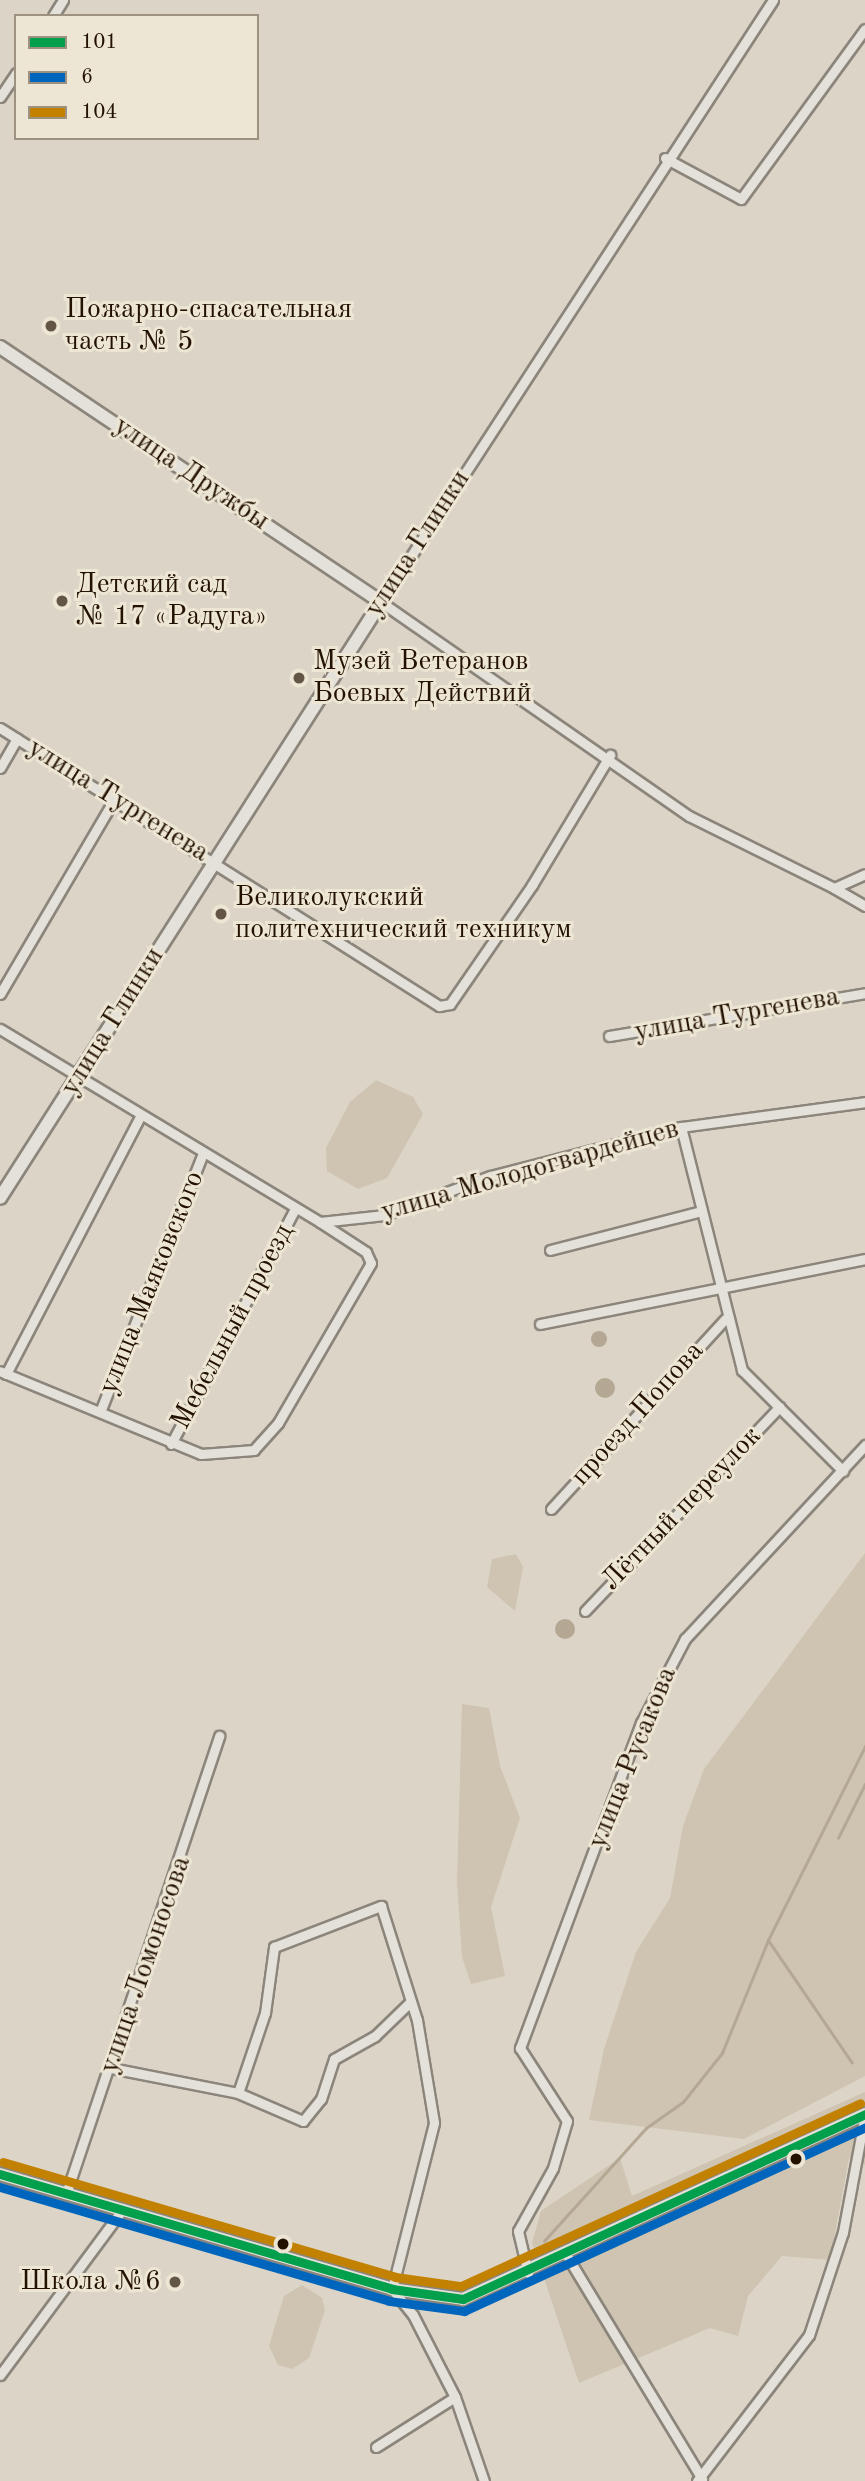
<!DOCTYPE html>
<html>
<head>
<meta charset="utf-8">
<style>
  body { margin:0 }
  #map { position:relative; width:865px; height:2481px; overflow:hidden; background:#dcd5c7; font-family:"Old Standard TT",serif }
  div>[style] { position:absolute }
  .green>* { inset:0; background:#cec4b1 }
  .water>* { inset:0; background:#b4a894 }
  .round { border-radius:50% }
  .stream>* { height:2.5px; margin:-1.25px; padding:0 1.25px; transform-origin:1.25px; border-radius:1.25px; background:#b4a894 }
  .roads { filter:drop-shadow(2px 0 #8b857b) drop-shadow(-2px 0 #8b857b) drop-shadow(0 2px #8b857b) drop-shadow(0 -2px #8b857b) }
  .street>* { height:9px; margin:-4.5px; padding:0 4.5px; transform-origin:4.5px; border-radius:4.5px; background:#e4e1da }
  .secondary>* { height:12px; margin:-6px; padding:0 6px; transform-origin:6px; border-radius:6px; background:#e4e1da }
  .bus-1>* { height:9px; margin:-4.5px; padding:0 4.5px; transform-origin:4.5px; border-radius:4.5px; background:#029f4d }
  .bus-2>* { height:9px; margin:-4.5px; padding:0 4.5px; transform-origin:4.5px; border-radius:4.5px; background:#0065bd }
  .bus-3>* { height:9px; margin:-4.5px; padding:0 4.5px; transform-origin:4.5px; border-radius:4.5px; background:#c28100 }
  .dots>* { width:19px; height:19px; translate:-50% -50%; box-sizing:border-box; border:4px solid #ede6d5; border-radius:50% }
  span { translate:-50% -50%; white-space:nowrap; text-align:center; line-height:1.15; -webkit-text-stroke:6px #ede6d5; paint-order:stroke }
  .poi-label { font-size:28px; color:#241200 }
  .left { translate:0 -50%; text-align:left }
  .right { translate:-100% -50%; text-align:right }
  .street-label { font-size:28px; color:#241200 }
  .legend { position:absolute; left:14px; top:14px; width:245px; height:126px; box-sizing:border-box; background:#ede6d5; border:2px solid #9d9180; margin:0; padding:9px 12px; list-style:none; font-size:21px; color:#241200 }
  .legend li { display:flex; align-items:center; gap:14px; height:35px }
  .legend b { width:35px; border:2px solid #9d9180 }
</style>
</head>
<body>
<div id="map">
  <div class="green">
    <div style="clip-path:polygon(376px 1080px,413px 1097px,423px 1114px,387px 1178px,358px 1189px,327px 1171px,326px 1148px,350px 1102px)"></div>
    <div style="clip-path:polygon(865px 1553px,865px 2076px,744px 2139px,589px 2120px,604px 2049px,636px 1952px,670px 1898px,683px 1826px,704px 1769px)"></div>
    <div style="clip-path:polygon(516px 1554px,523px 1567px,515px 1611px,487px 1587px,492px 1559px)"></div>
    <div style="clip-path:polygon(462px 1704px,489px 1708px,500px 1766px,520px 1818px,491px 1907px,505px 1976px,471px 1984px,462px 1957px,457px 1882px)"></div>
    <div style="clip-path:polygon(865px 2092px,865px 2165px,849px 2158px,830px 2260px,782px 2256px,748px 2296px,738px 2336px,710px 2328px,579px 2383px,532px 2243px,541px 2211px,620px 2158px,632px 2196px)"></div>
    <div style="clip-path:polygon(302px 2285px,322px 2298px,325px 2310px,309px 2358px,292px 2369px,278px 2365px,269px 2346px,284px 2296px)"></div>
  </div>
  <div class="water">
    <div class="round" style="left:591px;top:1331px;width:16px;height:16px"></div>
    <div class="round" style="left:595px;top:1378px;width:20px;height:20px"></div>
    <div class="round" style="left:555px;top:1619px;width:20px;height:20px"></div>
  </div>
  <div class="stream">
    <div style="left:838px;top:1838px;width:60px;rotate:-63.4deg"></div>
    <div style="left:769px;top:1941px;width:147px;rotate:55.6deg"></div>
    <div style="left:544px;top:2241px;width:152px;rotate:-47.9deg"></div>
    <div style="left:646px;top:2128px;width:45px;rotate:-35.1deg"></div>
    <div style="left:683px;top:2102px;width:63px;rotate:-51.5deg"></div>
    <div style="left:722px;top:2053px;width:122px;rotate:-67.8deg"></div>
    <div style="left:768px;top:1940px;width:217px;rotate:-63.4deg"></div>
  </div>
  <div class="roads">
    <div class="street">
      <div style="left:773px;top:0;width:718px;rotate:123.07deg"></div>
      <div style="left:381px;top:602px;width:375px;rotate:34.8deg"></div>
      <div style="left:689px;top:816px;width:162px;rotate:26.4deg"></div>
      <div style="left:834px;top:888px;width:34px;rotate:-24deg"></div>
      <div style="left:53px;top:16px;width:19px;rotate:-58deg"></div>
      <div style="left:0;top:97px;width:29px;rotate:-56deg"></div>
      <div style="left:665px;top:158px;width:86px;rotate:28.3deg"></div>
      <div style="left:741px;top:199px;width:210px;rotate:-53.9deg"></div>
      <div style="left:0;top:728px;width:520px;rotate:32.34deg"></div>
      <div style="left:439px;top:1006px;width:11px;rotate:-10deg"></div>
      <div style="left:450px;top:1004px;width:145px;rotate:-55.4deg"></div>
      <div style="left:532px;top:885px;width:152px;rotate:-59deg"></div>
      <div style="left:0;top:768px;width:34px;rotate:-60deg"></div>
      <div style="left:834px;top:888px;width:36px;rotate:30deg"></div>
      <div style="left:0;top:994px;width:227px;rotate:-59.6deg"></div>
      <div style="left:0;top:1029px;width:374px;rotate:31.1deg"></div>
      <div style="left:320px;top:1222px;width:55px;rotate:33.1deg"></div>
      <div style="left:366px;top:1252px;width:12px;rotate:66deg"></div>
      <div style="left:371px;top:1263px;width:185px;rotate:120.2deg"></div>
      <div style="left:278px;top:1423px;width:36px;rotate:132deg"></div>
      <div style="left:254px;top:1450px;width:53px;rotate:175.7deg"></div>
      <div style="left:201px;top:1454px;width:217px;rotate:-157.6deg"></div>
      <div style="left:609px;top:1036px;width:260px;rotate:-9.5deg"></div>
      <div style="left:681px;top:1127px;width:251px;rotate:75.9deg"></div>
      <div style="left:742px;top:1370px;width:143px;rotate:45deg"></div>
      <div style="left:320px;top:1222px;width:65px;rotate:-6.1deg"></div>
      <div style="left:385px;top:1215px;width:112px;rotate:-20.4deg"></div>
      <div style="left:490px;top:1176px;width:197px;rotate:-14.4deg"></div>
      <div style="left:681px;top:1127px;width:186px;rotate:-7.7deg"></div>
      <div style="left:550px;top:1250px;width:157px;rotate:-14.4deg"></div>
      <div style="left:540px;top:1324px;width:331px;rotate:-11.3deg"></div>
      <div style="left:6px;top:1374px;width:292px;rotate:-62.5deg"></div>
      <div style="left:100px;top:1412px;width:279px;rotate:-68.3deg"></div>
      <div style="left:171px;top:1444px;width:266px;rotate:-62.2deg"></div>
      <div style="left:551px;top:1509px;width:258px;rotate:-47.5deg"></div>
      <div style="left:585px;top:1611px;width:282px;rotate:-46.4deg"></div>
      <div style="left:111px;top:2068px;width:129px;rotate:11.1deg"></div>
      <div style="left:238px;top:2093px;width:71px;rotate:23.3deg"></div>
      <div style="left:303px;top:2121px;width:28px;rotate:-51deg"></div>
      <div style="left:321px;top:2099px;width:42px;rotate:-72deg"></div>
      <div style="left:334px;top:2059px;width:47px;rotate:-29.3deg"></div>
      <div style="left:375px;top:2036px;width:47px;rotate:-44.1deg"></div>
      <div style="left:238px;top:2093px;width:84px;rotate:-71.4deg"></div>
      <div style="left:265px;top:2013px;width:67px;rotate:-82.2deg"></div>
      <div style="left:274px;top:1947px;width:115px;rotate:-21deg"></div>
      <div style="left:381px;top:1906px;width:120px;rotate:72.5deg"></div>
      <div style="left:417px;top:2020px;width:104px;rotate:80.6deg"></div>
      <div style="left:434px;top:2123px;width:171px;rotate:104.2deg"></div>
      <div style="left:392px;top:2289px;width:33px;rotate:51deg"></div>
      <div style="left:413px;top:2315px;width:92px;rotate:62.9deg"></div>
      <div style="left:455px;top:2397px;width:89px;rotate:71deg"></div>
      <div style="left:67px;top:2191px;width:480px;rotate:-71.5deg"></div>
      <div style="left:567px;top:2256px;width:261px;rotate:58.8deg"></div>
      <div style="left:528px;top:2273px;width:43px;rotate:-103.4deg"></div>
      <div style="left:518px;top:2231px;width:72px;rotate:-60.9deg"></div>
      <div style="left:553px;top:2168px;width:49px;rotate:-73.4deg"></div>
      <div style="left:567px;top:2121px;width:87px;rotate:-122.8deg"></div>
      <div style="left:520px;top:2048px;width:347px;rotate:-69.6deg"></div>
      <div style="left:641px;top:1723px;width:95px;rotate:-62.4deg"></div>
      <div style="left:685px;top:1639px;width:265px;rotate:-47.1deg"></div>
      <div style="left:0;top:2375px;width:207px;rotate:-53.5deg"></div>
      <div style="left:376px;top:2447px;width:93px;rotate:-32.3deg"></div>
      <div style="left:697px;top:2481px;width:184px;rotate:-52.5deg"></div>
      <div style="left:809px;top:2335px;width:108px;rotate:-71.7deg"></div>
      <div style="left:843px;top:2232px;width:120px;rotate:-79.4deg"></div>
    </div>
    <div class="secondary">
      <div style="left:0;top:347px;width:458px;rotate:33.8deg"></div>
      <div style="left:381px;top:602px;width:707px;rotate:122.59deg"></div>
      <div style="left:0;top:2174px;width:409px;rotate:16.3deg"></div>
      <div style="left:392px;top:2289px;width:72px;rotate:8deg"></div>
      <div style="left:463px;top:2299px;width:443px;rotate:-24.7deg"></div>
    </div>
  </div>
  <div class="bus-1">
    <div style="left:0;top:2174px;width:409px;rotate:16.3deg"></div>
    <div style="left:392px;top:2289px;width:72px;rotate:8deg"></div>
    <div style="left:463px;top:2299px;width:443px;rotate:-24.7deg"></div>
  </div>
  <div class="bus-2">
    <div style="left:0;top:2187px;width:405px;rotate:16.3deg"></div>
    <div style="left:389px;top:2301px;width:76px;rotate:7.6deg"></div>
    <div style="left:464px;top:2311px;width:441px;rotate:-24.6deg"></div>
  </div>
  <div class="bus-3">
    <div style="left:3px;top:2162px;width:409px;rotate:16.3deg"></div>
    <div style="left:395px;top:2277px;width:67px;rotate:7.8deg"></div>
    <div style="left:461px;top:2286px;width:439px;rotate:-24.6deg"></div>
  </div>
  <div class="dots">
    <div style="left:51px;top:326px;background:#645646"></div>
    <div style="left:62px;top:601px;background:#645646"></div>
    <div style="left:299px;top:678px;background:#645646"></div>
    <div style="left:221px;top:914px;background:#645646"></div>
    <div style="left:796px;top:2159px;background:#241200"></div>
    <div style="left:283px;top:2244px;background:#241200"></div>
    <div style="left:175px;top:2282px;background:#645646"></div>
  </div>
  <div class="poi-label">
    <span class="left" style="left:65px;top:326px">Пожарно-спасательная<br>часть № 5</span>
    <span class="left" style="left:76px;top:601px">Детский сад<br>№ 17 «Радуга»</span>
    <span class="left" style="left:313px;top:678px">Музей Ветеранов<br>Боевых Действий</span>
    <span class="left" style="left:235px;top:914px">Великолукский<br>политехнический техникум</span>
    <span class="right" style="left:161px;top:2282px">Школа №6</span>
  </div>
  <div class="street-label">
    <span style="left:191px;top:474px;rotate:34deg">улица Дружбы</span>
    <span style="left:418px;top:544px;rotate:-57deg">улица Глинки</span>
    <span style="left:118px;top:801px;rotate:32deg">улица Тургенева</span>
    <span style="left:737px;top:1015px;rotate:-10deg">улица Тургенева</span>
    <span style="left:113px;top:1022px;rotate:-58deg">улица Глинки</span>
    <span style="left:530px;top:1171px;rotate:-16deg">улица Молодогвардейцев</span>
    <span style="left:152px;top:1283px;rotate:-68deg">улица Маяковского</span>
    <span style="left:233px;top:1327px;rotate:-62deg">Мебельный проезд</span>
    <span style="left:638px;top:1414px;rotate:-48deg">проезд Попова</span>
    <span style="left:682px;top:1509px;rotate:-46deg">Лётный переулок</span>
    <span style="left:633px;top:1758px;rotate:-68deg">улица Русакова</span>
    <span style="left:146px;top:1965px;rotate:-71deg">улица Ломоносова</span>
  </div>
  <ul class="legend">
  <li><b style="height:9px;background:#029f4d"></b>101</li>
  <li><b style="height:9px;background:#0065bd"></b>6</li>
  <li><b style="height:9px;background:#c28100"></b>104</li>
  </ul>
</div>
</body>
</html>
